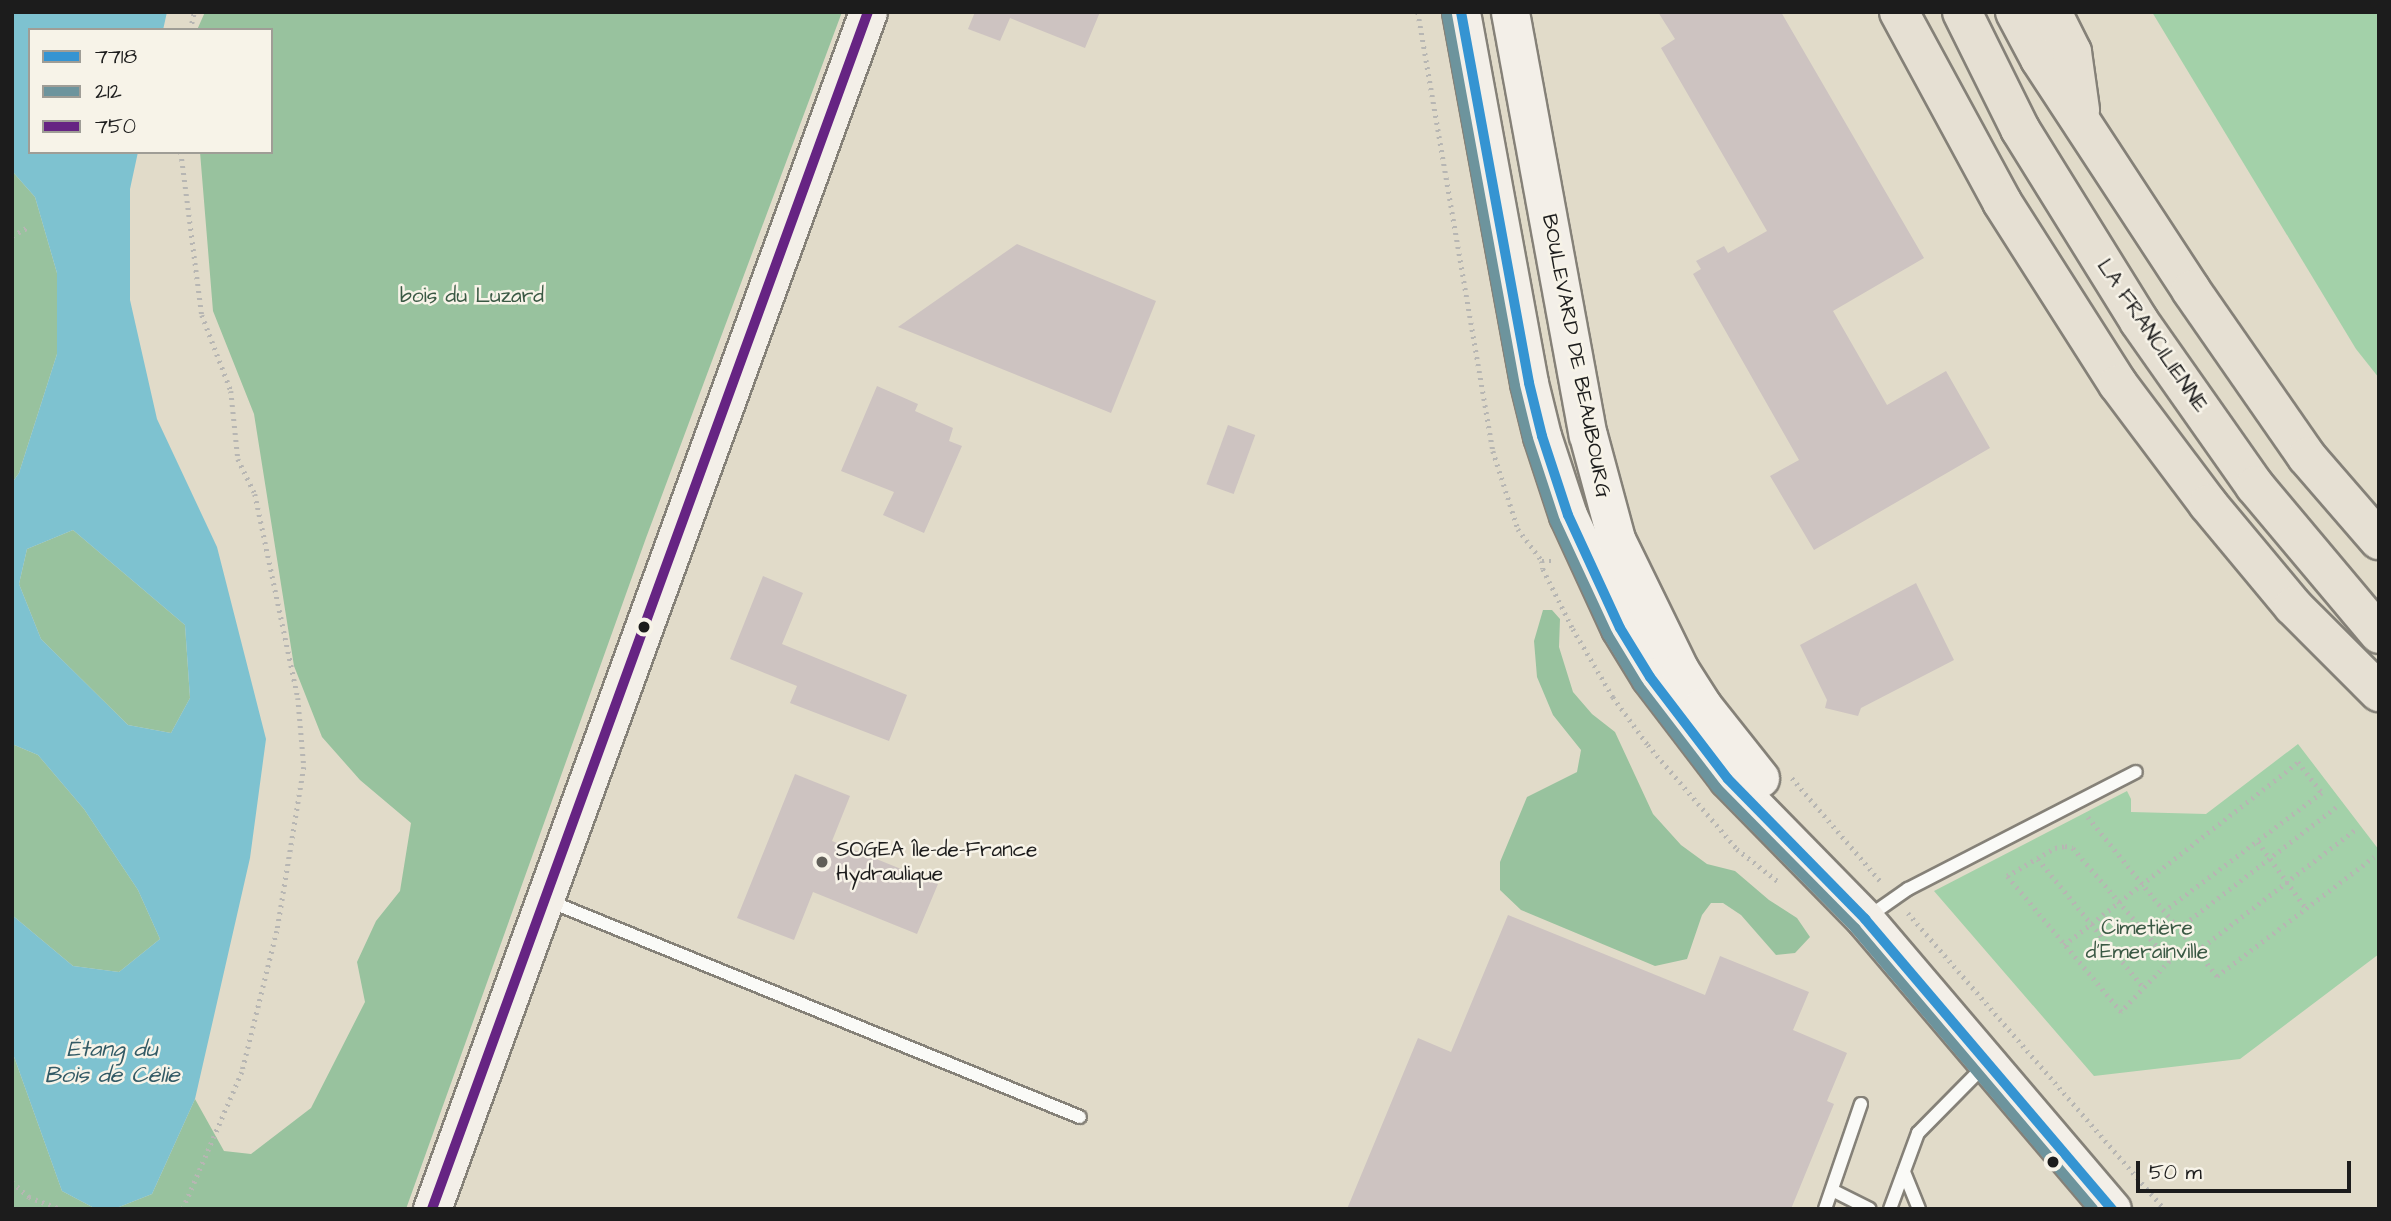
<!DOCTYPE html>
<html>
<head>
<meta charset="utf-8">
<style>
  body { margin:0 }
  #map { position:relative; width:2391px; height:1221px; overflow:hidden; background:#e1dbc9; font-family:"Architects Daughter",sans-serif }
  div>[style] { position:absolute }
  .green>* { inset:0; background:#a3d1a9 }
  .forest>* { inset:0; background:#98c29e }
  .water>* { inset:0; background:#7ec2d0 }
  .building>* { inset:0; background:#cdc3c1; transform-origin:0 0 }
  .path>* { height:4.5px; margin-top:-2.25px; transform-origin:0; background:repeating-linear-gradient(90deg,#b7b6b3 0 2px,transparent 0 7px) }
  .roads { filter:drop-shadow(2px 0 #858178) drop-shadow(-2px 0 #858178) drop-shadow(0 2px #858178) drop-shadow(0 -2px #858178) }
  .lane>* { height:12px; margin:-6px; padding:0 6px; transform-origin:6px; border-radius:6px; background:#fafaf7 }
  .secondary>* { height:37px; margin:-18.5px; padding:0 18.5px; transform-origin:18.5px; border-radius:18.5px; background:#f3efe8 }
  .highway>* { height:38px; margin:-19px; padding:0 19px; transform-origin:19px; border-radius:19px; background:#e6e0d3 }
  .bus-1>* { height:10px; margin:-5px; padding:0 5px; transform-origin:5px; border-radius:5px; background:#3594d2 }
  .bus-2>* { height:10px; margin:-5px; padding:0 5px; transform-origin:5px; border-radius:5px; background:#6d949d }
  .bus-3>* { height:10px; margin:-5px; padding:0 5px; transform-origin:5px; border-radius:5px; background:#662483 }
  .dots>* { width:19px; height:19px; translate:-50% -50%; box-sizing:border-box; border:4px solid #f7f3e8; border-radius:50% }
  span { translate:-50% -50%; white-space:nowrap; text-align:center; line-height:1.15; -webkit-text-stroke:5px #f7f3e8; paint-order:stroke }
  .park-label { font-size:21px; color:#3a5944 }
  .street-label { font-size:21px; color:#1c1c1c }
  .poi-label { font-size:21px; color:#1c1c1c }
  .left { translate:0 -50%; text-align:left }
  .water-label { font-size:23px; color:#325a65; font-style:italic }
  .frame { position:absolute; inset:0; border:14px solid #1c1c1c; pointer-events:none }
  .legend { position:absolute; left:28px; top:28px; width:245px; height:126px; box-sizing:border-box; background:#f7f3e8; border:2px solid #9f9d96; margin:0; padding:9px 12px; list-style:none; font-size:21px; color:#1c1c1c }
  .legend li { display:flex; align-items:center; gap:14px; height:35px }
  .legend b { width:35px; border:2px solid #9f9d96 }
  .scale { position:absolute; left:2136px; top:1161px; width:215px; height:32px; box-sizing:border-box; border:4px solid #1c1c1c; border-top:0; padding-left:9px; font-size:21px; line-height:24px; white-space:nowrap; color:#1c1c1c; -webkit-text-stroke:5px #f7f3e8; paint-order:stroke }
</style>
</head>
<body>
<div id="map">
  <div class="green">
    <div style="clip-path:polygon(2152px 12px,2379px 12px,2379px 378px,2356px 349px)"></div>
    <div style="clip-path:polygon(2298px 744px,2379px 850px,2379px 954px,2240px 1059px,2094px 1076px,1934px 891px,2127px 791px,2131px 799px,2131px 812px,2206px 814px)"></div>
  </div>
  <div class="forest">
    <div style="clip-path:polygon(205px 12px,842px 12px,646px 538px,406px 1209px,114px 1209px,152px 1194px,195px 1099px,224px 1151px,251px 1154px,311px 1108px,365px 1002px,357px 962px,376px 921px,400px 891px,411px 823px,360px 780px,322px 737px,294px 666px,254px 414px,213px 311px,200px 152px,271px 152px,271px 30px,197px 30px)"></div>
    <div style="clip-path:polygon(12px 171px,35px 197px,57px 273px,57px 354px,19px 473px,12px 483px)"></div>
    <div style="clip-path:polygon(73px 530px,185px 625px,190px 698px,171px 733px,128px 725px,41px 639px,19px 584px,27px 549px)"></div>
    <div style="clip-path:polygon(1543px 610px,1552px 610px,1560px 619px,1559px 647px,1573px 692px,1592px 714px,1615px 732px,1653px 814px,1681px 845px,1707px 864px,1735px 871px,1769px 900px,1797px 918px,1810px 937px,1795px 953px,1776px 955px,1741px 915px,1723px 903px,1711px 903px,1702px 915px,1687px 959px,1655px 966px,1521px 910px,1500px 890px,1500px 862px,1527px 797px,1577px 772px,1581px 750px,1553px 715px,1537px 677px,1534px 641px)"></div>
    <div style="clip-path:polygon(12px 744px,38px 755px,84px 809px,138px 890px,160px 939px,119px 972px,73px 966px,12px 915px)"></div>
    <div style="clip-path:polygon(12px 1051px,62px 1191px,96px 1209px,12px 1209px)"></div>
  </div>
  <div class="water">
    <div style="clip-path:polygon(evenodd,12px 12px,167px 12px,163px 30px,30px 30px,30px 152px,138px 152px,130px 189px,130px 300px,157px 419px,217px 547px,266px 739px,250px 858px,195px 1099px,152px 1194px,114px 1209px,96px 1209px,62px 1191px,12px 1051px,12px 915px,73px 966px,119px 972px,160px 939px,138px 890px,84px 809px,38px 755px,12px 744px,12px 483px,19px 473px,57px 354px,57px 273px,35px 197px,12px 171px,12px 12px,73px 530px,185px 625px,190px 698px,171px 733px,128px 725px,41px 639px,19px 584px,27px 549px,73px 530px)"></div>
  </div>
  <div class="building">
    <div style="clip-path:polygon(975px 12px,1100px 12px,1085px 48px,1010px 18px,1000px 41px,968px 29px)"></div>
    <div style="clip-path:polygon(1658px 12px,1781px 12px,1924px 258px,1833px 311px,1887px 405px,1946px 371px,1990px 448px,1814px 550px,1770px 476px,1799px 460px,1693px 274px,1701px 269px,1696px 261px,1724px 246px,1728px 253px,1767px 231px,1661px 48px,1675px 39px)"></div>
    <div style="clip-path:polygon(1017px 244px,1156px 301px,1111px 413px,898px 327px)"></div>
    <div style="clip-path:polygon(877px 386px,918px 404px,915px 411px,953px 428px,949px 441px,962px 446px,924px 533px,883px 515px,894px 492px,841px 471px)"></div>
    <div style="left:1228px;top:425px;width:29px;height:63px;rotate:20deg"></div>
    <div style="clip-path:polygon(763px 576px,803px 593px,782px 644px,907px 695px,889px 741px,790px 703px,797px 686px,730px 659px)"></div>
    <div style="clip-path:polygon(1916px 583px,1954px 660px,1861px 708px,1858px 716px,1825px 708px,1827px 700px,1800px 645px)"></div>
    <div style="clip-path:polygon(795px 774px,850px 796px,832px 841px,938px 884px,917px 934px,813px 892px,794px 940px,737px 918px)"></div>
    <div style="clip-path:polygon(1508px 915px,1705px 995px,1720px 956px,1809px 992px,1793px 1030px,1847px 1053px,1827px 1101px,1834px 1104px,1791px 1209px,1347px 1209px,1418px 1038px,1451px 1052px)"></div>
  </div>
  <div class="path">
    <div style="left:1418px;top:12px;width:445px;rotate:80.3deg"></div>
    <div style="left:1493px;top:451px;width:82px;rotate:72.2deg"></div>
    <div style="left:1518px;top:529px;width:40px;rotate:53deg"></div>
    <div style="left:1542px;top:561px;width:13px"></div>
    <div style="left:190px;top:30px;width:18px;rotate:-77deg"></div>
    <div style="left:181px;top:152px;width:164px;rotate:82.7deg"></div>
    <div style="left:202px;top:315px;width:81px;rotate:69.1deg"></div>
    <div style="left:231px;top:391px;width:68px;rotate:84.1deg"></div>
    <div style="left:238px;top:459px;width:39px;rotate:64deg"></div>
    <div style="left:255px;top:494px;width:208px;rotate:78.1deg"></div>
    <div style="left:298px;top:698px;width:69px;rotate:85deg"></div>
    <div style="left:304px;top:767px;width:166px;rotate:99.3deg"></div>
    <div style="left:277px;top:931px;width:145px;rotate:103.9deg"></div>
    <div style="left:242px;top:1072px;width:149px;rotate:113.3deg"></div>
    <div style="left:12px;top:236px;width:18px;rotate:-29deg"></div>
    <div style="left:1542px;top:561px;width:8px;rotate:83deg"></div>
    <div style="left:1543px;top:569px;width:67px;rotate:63.4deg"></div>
    <div style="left:1573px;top:629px;width:79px;rotate:59.5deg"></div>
    <div style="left:1613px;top:697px;width:59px;rotate:53.9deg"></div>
    <div style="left:1648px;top:745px;width:137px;rotate:49.4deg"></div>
    <div style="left:1737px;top:849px;width:55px;rotate:38.3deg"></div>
    <div style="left:1792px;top:778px;width:138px;rotate:49.4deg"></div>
    <div style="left:2088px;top:817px;width:205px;rotate:50.9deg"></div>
    <div style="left:2217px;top:976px;width:197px;rotate:-37.2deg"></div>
    <div style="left:2258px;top:842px;width:82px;rotate:54deg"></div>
    <div style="left:2065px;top:846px;width:8px;rotate:14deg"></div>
    <div style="left:2073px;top:848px;width:149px;rotate:49.4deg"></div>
    <div style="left:2170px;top:961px;width:71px;rotate:133.9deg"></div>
    <div style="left:2121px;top:1012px;width:177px;rotate:-130deg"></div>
    <div style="left:2007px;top:876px;width:56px;rotate:-30.3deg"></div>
    <div style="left:2055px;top:848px;width:10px;rotate:-11deg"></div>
    <div style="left:2038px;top:859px;width:167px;rotate:50.6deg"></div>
    <div style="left:1908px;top:913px;width:391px;rotate:49.1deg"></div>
    <div style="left:2179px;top:928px;width:202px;rotate:-37.6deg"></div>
    <div style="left:2064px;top:945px;width:297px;rotate:-38deg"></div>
    <div style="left:2298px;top:762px;width:39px;rotate:52deg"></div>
    <div style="left:2322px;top:793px;width:196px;rotate:143.1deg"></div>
    <div style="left:2197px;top:951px;width:200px;rotate:-37.5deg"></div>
    <div style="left:12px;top:1182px;width:23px;rotate:41deg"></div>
    <div style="left:29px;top:1197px;width:34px;rotate:21deg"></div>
    <div style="left:64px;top:1209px;width:15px"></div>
  </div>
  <div class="roads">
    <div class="lane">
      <div style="left:549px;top:901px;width:573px;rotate:22.14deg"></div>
      <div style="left:1868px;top:917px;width:49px;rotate:-35deg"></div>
      <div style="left:1908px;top:889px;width:256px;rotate:-27.2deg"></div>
      <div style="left:1904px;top:1172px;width:40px;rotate:68deg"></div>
      <div style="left:1832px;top:1190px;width:42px;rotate:26.6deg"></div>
      <div style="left:1825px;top:1209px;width:111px;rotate:-71.1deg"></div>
      <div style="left:1890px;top:1209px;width:81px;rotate:-69.8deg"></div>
      <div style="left:1918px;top:1133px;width:97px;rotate:-45.4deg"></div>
    </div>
    <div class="secondary">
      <div style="left:1461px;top:12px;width:377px;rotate:79.6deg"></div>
      <div style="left:1529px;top:383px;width:55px;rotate:76.2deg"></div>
      <div style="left:1542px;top:436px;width:83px;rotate:71.8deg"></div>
      <div style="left:1568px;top:515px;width:124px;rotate:65.3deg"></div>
      <div style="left:1620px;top:628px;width:57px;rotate:58.5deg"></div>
      <div style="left:1650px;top:677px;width:128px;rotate:52.6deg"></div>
      <div style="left:1728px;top:779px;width:196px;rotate:45.6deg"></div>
      <div style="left:1865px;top:919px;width:381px;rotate:49.6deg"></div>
      <div style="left:1510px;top:12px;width:430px;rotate:79.6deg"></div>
      <div style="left:1588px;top:435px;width:108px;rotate:74.9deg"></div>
      <div style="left:1616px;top:539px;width:146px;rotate:64deg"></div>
      <div style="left:1680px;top:670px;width:43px;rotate:57.4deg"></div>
      <div style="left:1703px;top:706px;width:92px;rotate:51.6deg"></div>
      <div style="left:432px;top:1209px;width:1274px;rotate:-69.99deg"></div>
    </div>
    <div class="highway">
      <div style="left:1899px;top:12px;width:216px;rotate:61.5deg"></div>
      <div style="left:2002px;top:202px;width:216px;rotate:57.5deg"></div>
      <div style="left:2118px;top:384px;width:150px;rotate:53.1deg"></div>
      <div style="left:2208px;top:504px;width:133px;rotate:50.2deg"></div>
      <div style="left:2293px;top:606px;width:122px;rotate:45deg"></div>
      <div style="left:1962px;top:12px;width:131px;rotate:63.6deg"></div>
      <div style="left:2020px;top:129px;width:226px;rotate:58.2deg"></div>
      <div style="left:2139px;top:321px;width:202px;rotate:54.9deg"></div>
      <div style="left:2255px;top:486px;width:193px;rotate:50deg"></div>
      <div style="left:2015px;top:12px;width:53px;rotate:62deg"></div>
      <div style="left:2040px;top:59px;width:276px;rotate:56.8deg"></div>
      <div style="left:2191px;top:290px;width:203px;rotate:55.2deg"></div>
      <div style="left:2307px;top:457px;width:110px;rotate:49.1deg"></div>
      <div style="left:2052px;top:12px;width:45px;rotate:63.4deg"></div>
      <div style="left:2072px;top:52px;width:59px;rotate:82.1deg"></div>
    </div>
  </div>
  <div class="bus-1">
    <div style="left:1461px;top:12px;width:377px;rotate:79.6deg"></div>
    <div style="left:1529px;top:383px;width:55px;rotate:76.2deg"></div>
    <div style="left:1542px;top:436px;width:83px;rotate:71.8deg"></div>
    <div style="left:1568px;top:515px;width:124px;rotate:65.3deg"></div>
    <div style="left:1620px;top:628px;width:57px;rotate:58.5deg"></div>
    <div style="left:1650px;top:677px;width:128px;rotate:52.6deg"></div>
    <div style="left:1728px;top:779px;width:196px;rotate:45.6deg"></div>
    <div style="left:1865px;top:919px;width:381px;rotate:49.6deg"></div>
  </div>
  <div class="bus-2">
    <div style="left:1447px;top:15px;width:377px;rotate:79.6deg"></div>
    <div style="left:1515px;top:386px;width:55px;rotate:76.2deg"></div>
    <div style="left:1528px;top:439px;width:86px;rotate:71.8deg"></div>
    <div style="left:1555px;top:521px;width:126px;rotate:65.1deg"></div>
    <div style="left:1608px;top:635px;width:60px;rotate:58.7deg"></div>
    <div style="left:1639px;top:686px;width:128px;rotate:52.6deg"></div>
    <div style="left:1717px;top:788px;width:197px;rotate:45.4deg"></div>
    <div style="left:1855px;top:928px;width:368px;rotate:49.7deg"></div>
  </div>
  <div class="bus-3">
    <div style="left:432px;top:1209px;width:1274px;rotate:-69.99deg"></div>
  </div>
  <div class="dots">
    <div style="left:644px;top:627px;background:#1c1c1c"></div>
    <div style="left:822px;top:862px;background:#615f59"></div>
    <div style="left:2053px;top:1162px;background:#1c1c1c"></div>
  </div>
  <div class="park-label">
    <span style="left:472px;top:296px">bois du Luzard</span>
    <span style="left:2147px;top:940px">Cimetière<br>d'Emerainville</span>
  </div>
  <div class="street-label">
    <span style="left:2152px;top:336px;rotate:56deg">LA FRANCILIENNE</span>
    <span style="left:1576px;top:356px;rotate:79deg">BOULEVARD DE BEAUBOURG</span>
  </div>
  <div class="poi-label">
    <span class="left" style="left:836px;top:862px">SOGEA Île-de-France<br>Hydraulique</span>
  </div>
  <div class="water-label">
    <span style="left:112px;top:1062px">Étang du<br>Bois de Célie</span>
  </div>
  <div class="frame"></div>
  <ul class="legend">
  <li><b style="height:9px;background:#3594d2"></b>7718</li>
  <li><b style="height:9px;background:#6d949d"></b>212</li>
  <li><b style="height:9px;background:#662483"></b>750</li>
  </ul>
  <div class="scale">50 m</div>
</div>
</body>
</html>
